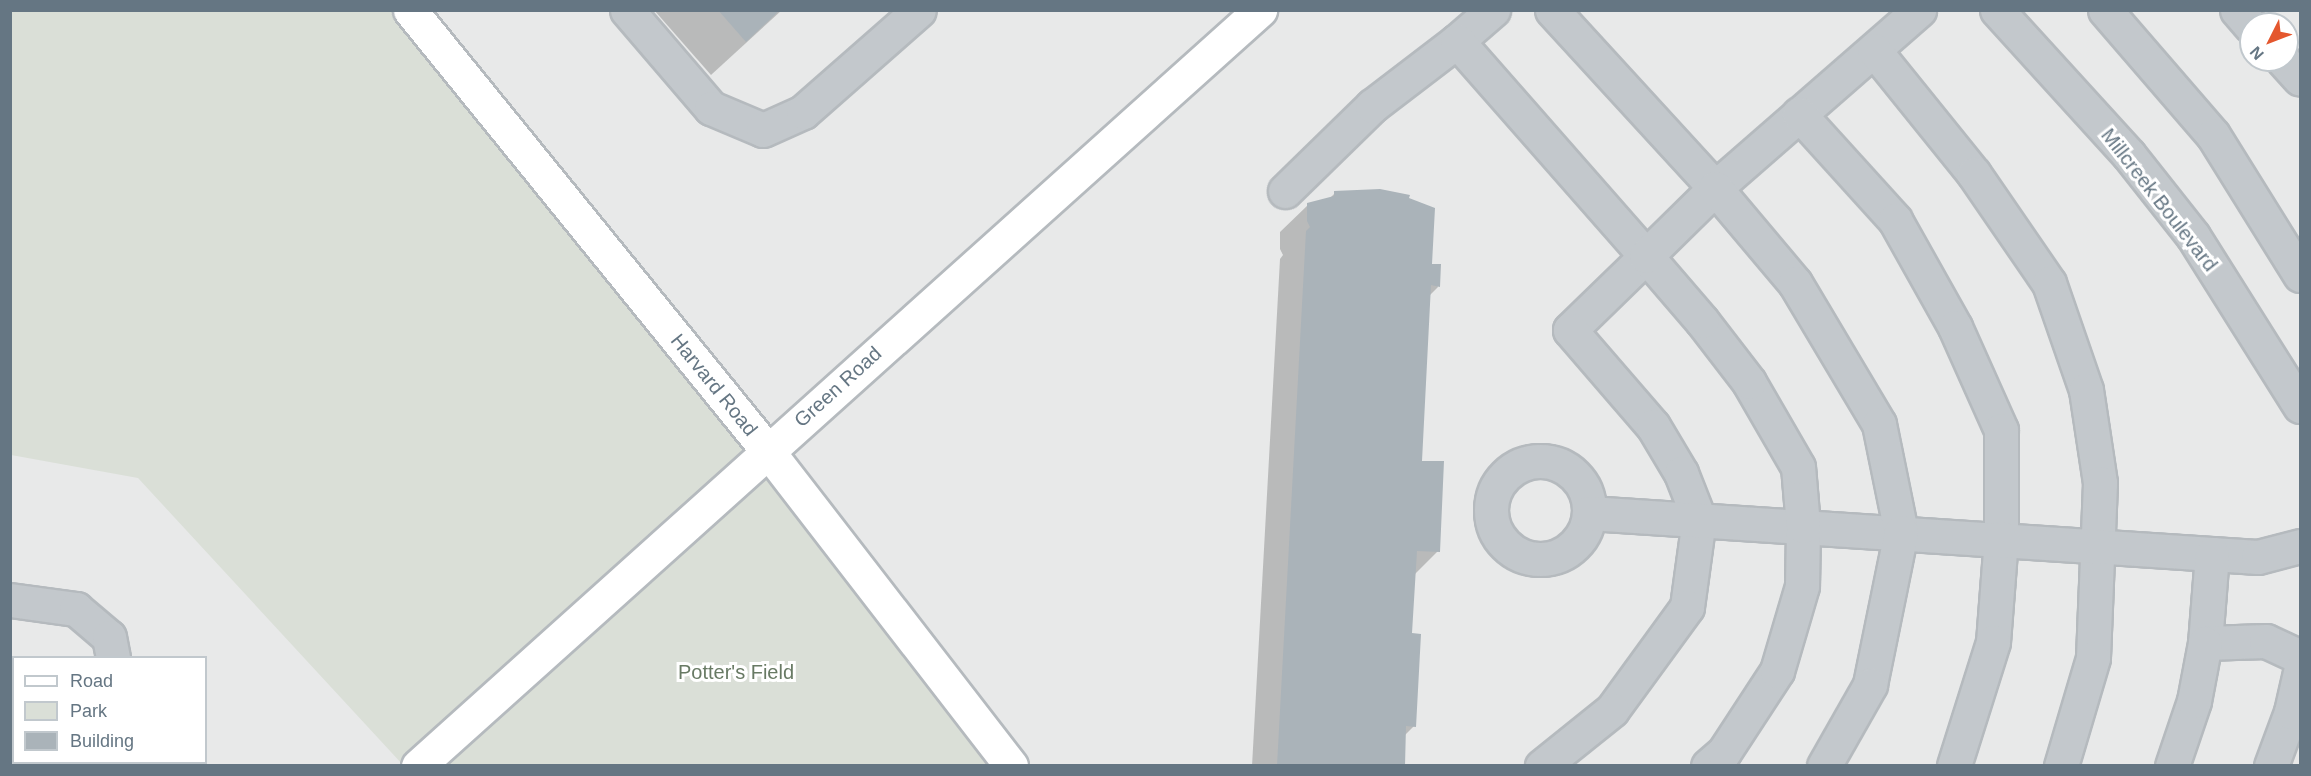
<!DOCTYPE html>
<html>
<head>
<meta charset="utf-8">
<style>
  body { margin:0 }
  #map { position:relative; width:2311px; height:776px; overflow:hidden; background:#fafaf8; font-family:Arial,sans-serif }
  div>[style] { position:absolute }
  .built>* { inset:0; background:#e8e9e9 }
  .green>* { inset:0; background:#dadfd7 }
  .shadow>* { inset:0; background:#0003 }
  .building>* { inset:0; background:#aab3b9 }
  .roads { filter:drop-shadow(2px 0 #b5babe) drop-shadow(-2px 0 #b5babe) drop-shadow(0 2px #b5babe) drop-shadow(0 -2px #b5babe) }
  .minor>* { height:33px; margin:-16.5px; padding:0 16.5px; transform-origin:16.5px; border-radius:16.5px; background:#c3c8cc }
  .minor>.ring { margin:-16.5px; padding:0; box-sizing:content-box; background:none; border:33px solid #c3c8cc; border-radius:50% }
  .major>* { height:33px; margin:-16.5px; padding:0 16.5px; transform-origin:16.5px; border-radius:16.5px; background:#fff }
  span { translate:-50% -50%; white-space:nowrap; text-align:center; line-height:1.15; -webkit-text-stroke:6px #fff; paint-order:stroke }
  .street-label { font-size:20px; color:#657683 }
  .park-label { font-size:20px; color:#687a64 }
  .frame { position:absolute; inset:0; border:12px solid #657683; pointer-events:none }
  .legend { position:absolute; left:12px; top:656px; width:195px; height:108px; box-sizing:border-box; background:#fff; border:2px solid #c1c8cd; margin:0; padding:8px 10px; list-style:none; font-size:18px; color:#657683 }
  .legend li { display:flex; align-items:center; gap:12px; height:30px }
  .legend b { width:30px; border:2px solid #c1c8cd }
  .north { position:absolute; left:2239px; top:12px; width:60px; height:60px; box-sizing:border-box; background:#fff; border:2px solid #c1c8cd; border-radius:50%; rotate:228deg; font-size:16px; font-weight:700; line-height:24px; text-align:center; color:#657683 }
  .north::after { content:''; display:block; margin:auto; width:21px; height:27px; background:#e4572e; clip-path:polygon(50% 0,100% 100%,50% 72%,0 100%) }
</style>
</head>
<body>
<div id="map">
  <div class="built">
    <div style="clip-path:polygon(evenodd,10px 11px,2300px 11px,2300px 765px,11px 765px,10px 11px,2251px 24px,2287px 24px,2287px 60px,2251px 60px,2251px 24px,10px 11px,14px 658px,206px 658px,206px 762px,14px 762px,14px 658px)"></div>
  </div>
  <div class="green">
    <div style="clip-path:polygon(10px 11px,410px 11px,1015px 765px,403px 765px,138px 478px,11px 455px)"></div>
  </div>
  <div class="shadow">
    <div style="clip-path:polygon(654px 10px,782px 10px,711px 75px)"></div>
    <div style="clip-path:polygon(1335px 193px,1430px 265px,1438px 287px,1429px 296px,1420px 463px,1438px 551px,1414px 575px,1411px 634px,1414px 726px,1404px 736px,1403px 766px,1252px 766px,1280px 259px,1283px 255px,1280px 249px,1280px 232px,1308px 205px,1329px 199px)"></div>
  </div>
  <div class="building">
    <div style="clip-path:polygon(718px 10px,780px 10px,746px 42px)"></div>
    <div style="clip-path:polygon(1380px 189px,1410px 195px,1409px 198px,1435px 208px,1432px 264px,1441px 264px,1440px 287px,1431px 285px,1422px 461px,1444px 461px,1440px 552px,1417px 551px,1412px 633px,1421px 634px,1416px 727px,1406px 726px,1405px 766px,1277px 766px,1306px 231px,1310px 227px,1307px 221px,1307px 203px,1334px 196px,1334px 191px)"></div>
  </div>
  <div class="roads">
    <div class="minor">
      <div style="left:627px;top:10px;width:129px;rotate:49.4deg"></div>
      <div style="left:711px;top:108px;width:56px;rotate:22.9deg"></div>
      <div style="left:763px;top:130px;width:44px;rotate:-24.2deg"></div>
      <div style="left:803px;top:112px;width:154px;rotate:-41.3deg"></div>
      <div style="left:1552px;top:10px;width:241px;rotate:47.5deg"></div>
      <div style="left:1715px;top:188px;width:271px;rotate:-41.1deg"></div>
      <div style="left:1997px;top:10px;width:196px;rotate:47.7deg"></div>
      <div style="left:2129px;top:155px;width:103px;rotate:51.7deg"></div>
      <div style="left:2193px;top:236px;width:201px;rotate:57.8deg"></div>
      <div style="left:2105px;top:10px;width:165px;rotate:49.2deg"></div>
      <div style="left:2213px;top:135px;width:165px;rotate:58.1deg"></div>
      <div style="left:2237px;top:10px;width:21px;rotate:49deg"></div>
      <div style="left:1456px;top:42px;width:49px;rotate:-40.9deg"></div>
      <div style="left:1874px;top:50px;width:159px;rotate:51.1deg"></div>
      <div style="left:1974px;top:174px;width:132px;rotate:55.5deg"></div>
      <div style="left:2049px;top:283px;width:113px;rotate:70.9deg"></div>
      <div style="left:2086px;top:390px;width:94px;rotate:81.4deg"></div>
      <div style="left:2100px;top:483px;width:175px;rotate:92.3deg"></div>
      <div style="left:2093px;top:658px;width:113px;rotate:106.5deg"></div>
      <div style="left:2283px;top:60px;width:25px;rotate:48deg"></div>
      <div style="left:1799px;top:114px;width:143px;rotate:47.8deg"></div>
      <div style="left:1895px;top:220px;width:123px;rotate:60.7deg"></div>
      <div style="left:1955px;top:327px;width:113px;rotate:65.9deg"></div>
      <div style="left:2001px;top:430px;width:108px;rotate:90deg"></div>
      <div style="left:2001px;top:538px;width:104px;rotate:94.4deg"></div>
      <div style="left:1993px;top:642px;width:130px;rotate:107.5deg"></div>
      <div style="left:1285px;top:191px;width:122px;rotate:-44.3deg"></div>
      <div style="left:1372px;top:106px;width:107px;rotate:-37.4deg"></div>
      <div style="left:1457px;top:41px;width:286px;rotate:48.7deg"></div>
      <div style="left:1646px;top:256px;width:106px;rotate:135.8deg"></div>
      <div style="left:1570px;top:330px;width:127px;rotate:49.2deg"></div>
      <div style="left:1653px;top:426px;width:55px;rotate:59.2deg"></div>
      <div style="left:1681px;top:473px;width:49px;rotate:68.6deg"></div>
      <div style="left:1699px;top:519px;width:89px;rotate:97.8deg"></div>
      <div style="left:1687px;top:607px;width:127px;rotate:126.1deg"></div>
      <div style="left:1612px;top:710px;width:90px;rotate:141.3deg"></div>
      <div class="ring" style="left:1491px;top:461px;width:65px;height:65px"></div>
      <div style="left:1589px;top:513px;width:670px;rotate:3.76deg"></div>
      <div style="left:2258px;top:557px;width:43px;rotate:-14.7deg"></div>
      <div style="left:2212px;top:554px;width:89px;rotate:94.5deg"></div>
      <div style="left:2205px;top:643px;width:61px;rotate:-1.9deg"></div>
      <div style="left:2266px;top:641px;width:38px;rotate:25deg"></div>
      <div style="left:10px;top:600px;width:67px;rotate:7.8deg"></div>
      <div style="left:76px;top:609px;width:43px;rotate:40.3deg"></div>
      <div style="left:109px;top:637px;width:21px;rotate:79deg"></div>
      <div style="left:144px;top:762px;width:4px;rotate:76deg"></div>
      <div style="left:1708px;top:766px;width:21px;rotate:-41deg"></div>
      <div style="left:1724px;top:752px;width:97px;rotate:-56.8deg"></div>
      <div style="left:1777px;top:671px;width:89px;rotate:-73.6deg"></div>
      <div style="left:1802px;top:586px;width:60px;rotate:-89deg"></div>
      <div style="left:1803px;top:526px;width:59px;rotate:-94.8deg"></div>
      <div style="left:1798px;top:467px;width:98px;rotate:-120deg"></div>
      <div style="left:1749px;top:382px;width:77px;rotate:-127.6deg"></div>
      <div style="left:1702px;top:321px;width:86px;rotate:-130.7deg"></div>
      <div style="left:1646px;top:256px;width:97px;rotate:-44.6deg"></div>
      <div style="left:1715px;top:188px;width:124px;rotate:49.9deg"></div>
      <div style="left:1795px;top:283px;width:164px;rotate:59.2deg"></div>
      <div style="left:1879px;top:424px;width:110px;rotate:78.5deg"></div>
      <div style="left:1901px;top:532px;width:156px;rotate:101.5deg"></div>
      <div style="left:1870px;top:685px;width:93px;rotate:119.6deg"></div>
      <div style="left:2172px;top:766px;width:69px;rotate:-71.3deg"></div>
      <div style="left:2194px;top:701px;width:59px;rotate:-79.3deg"></div>
      <div style="left:2271px;top:766px;width:58px;rotate:-69.7deg"></div>
      <div style="left:2291px;top:712px;width:41px;rotate:-77.3deg"></div>
    </div>
    <div class="major">
      <div style="left:410px;top:10px;width:567px;rotate:50.95deg"></div>
      <div style="left:767px;top:450px;width:399px;rotate:52.3deg"></div>
      <div style="left:418px;top:766px;width:1132px;rotate:-41.92deg"></div>
    </div>
  </div>
  <div class="street-label">
    <span style="left:2159px;top:200px;rotate:52deg">Millcreek Boulevard</span>
    <span style="left:714px;top:385px;rotate:51deg">Harvard Road</span>
    <span style="left:838px;top:387px;rotate:-42deg">Green Road</span>
  </div>
  <div class="park-label">
    <span style="left:736px;top:672px">Potter's Field</span>
  </div>
  <div class="frame"></div>
  <ul class="legend">
  <li><b style="height:8px;background:#fff"></b>Road</li>
  <li><b style="height:16px;background:#dadfd7"></b>Park</li>
  <li><b style="height:16px;background:#aab3b9"></b>Building</li>
  </ul>
  <div class="north">N</div>
</div>
</body>
</html>
